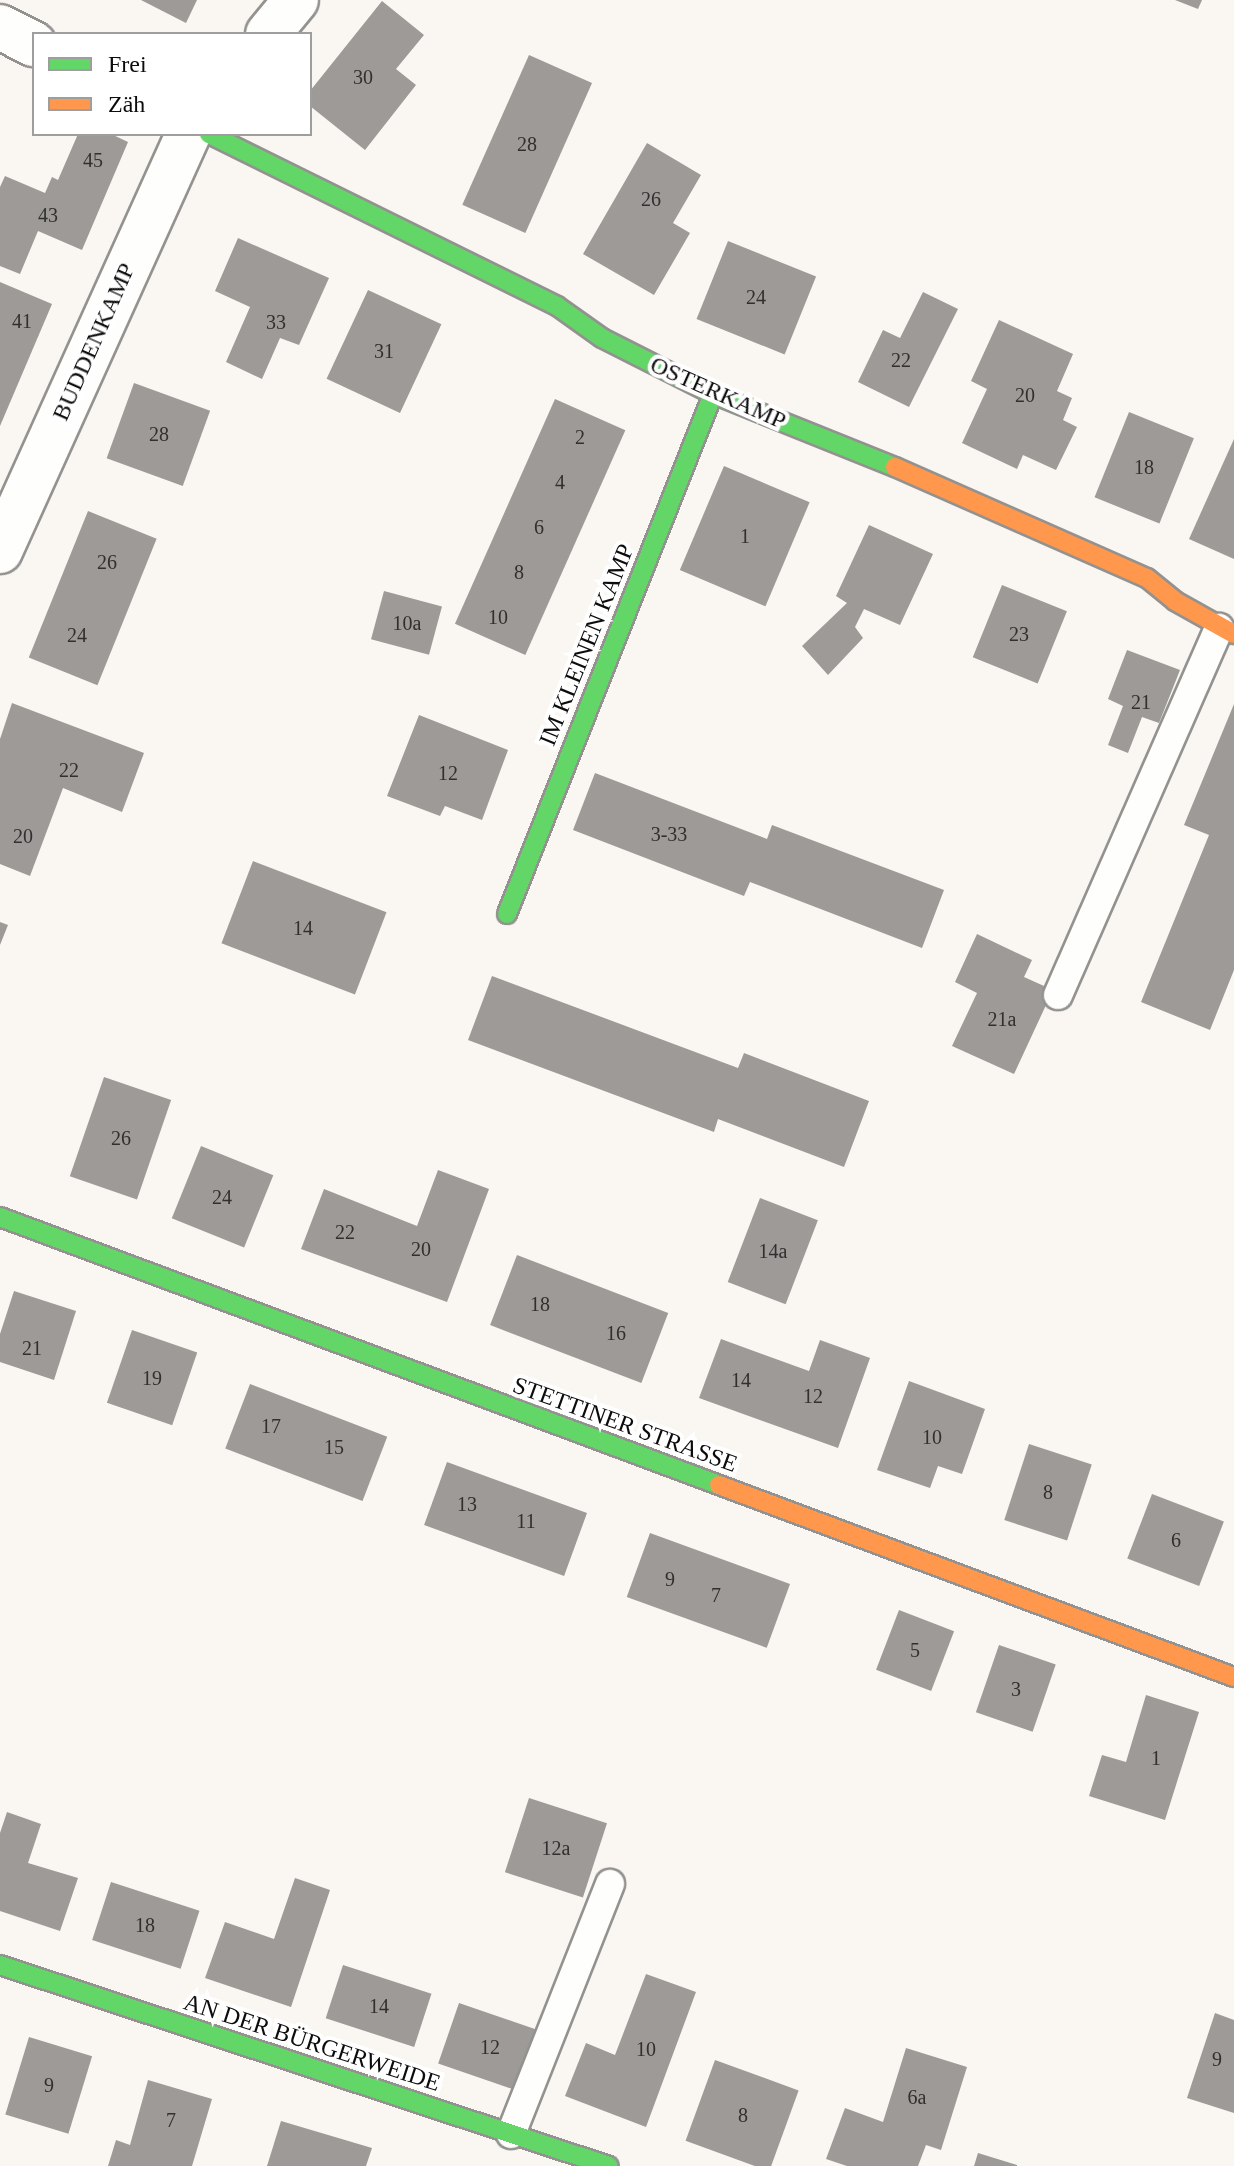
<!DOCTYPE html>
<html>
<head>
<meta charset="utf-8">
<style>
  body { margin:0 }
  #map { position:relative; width:1234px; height:2166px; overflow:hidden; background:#faf7f2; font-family:"Times New Roman",serif }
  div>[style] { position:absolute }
  .building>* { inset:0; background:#9d9a97; transform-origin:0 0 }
  .roads { filter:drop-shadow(2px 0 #939290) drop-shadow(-2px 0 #939290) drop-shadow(0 2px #939290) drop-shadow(0 -2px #939290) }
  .lane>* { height:28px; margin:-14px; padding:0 14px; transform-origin:14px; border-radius:14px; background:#fefefd }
  .street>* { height:44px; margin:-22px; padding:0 22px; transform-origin:22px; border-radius:22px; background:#fefefd }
  .fast>* { height:18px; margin:-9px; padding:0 9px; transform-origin:9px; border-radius:9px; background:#63d668 }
  .slow>* { height:18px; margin:-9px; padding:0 9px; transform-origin:9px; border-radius:9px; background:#ff974d }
  span { translate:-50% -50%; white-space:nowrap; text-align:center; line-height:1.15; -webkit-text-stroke:8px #fff; paint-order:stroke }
  .number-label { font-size:20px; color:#30302f }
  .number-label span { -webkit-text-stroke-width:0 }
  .street-label { font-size:24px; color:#0c0c0c }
  .legend { position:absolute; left:32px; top:32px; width:280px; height:104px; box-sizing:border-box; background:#fff; border:2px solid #9e9e9e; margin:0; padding:10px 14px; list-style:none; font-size:24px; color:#0c0c0c }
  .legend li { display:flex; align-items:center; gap:16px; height:40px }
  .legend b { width:40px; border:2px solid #9e9e9e }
</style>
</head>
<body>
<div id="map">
  <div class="building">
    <div style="clip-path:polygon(141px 0,197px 0,186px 23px)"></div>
    <div style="clip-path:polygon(1175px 0,1202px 0,1198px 9px)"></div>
    <div style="clip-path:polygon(382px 1px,424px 35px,396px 69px,416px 85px,365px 150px,310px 106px,310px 91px)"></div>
    <div style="left:529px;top:55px;width:69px;height:164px;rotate:24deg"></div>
    <div style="clip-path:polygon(78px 134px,111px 134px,128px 142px,82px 250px,38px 231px,20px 274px,0 266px,0 187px,5px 176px,45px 193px,52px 177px,58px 180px)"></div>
    <div style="clip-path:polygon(647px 143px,701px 175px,673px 223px,690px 233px,654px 295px,583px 254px)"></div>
    <div style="clip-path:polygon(238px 238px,329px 278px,299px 345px,280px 338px,262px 379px,226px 362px,250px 307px,215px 291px)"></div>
    <div style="left:728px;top:241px;width:95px;height:84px;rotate:22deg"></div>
    <div style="clip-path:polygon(0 282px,52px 304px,0 426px)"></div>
    <div style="left:368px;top:290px;width:81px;height:98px;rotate:25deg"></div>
    <div style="clip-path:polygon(923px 292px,958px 309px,909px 407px,858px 382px,883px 330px,900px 338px)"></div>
    <div style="clip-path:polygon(999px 320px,1073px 354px,1057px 391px,1072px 398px,1063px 420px,1077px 427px,1056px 470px,1023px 455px,1017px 469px,962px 443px,987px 389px,971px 381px)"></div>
    <div style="left:134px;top:383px;width:81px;height:80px;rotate:20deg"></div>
    <div style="left:555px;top:399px;width:77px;height:246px;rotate:24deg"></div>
    <div style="left:1129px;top:412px;width:70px;height:92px;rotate:22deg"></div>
    <div style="clip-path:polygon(1234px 439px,1234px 559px,1189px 539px)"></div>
    <div style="left:724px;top:466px;width:93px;height:113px;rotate:23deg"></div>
    <div style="left:88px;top:511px;width:74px;height:158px;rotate:22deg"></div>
    <div style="clip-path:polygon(869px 525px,933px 554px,900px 625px,864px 609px,855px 627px,863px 638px,828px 675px,802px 646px,847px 603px,836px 596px)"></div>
    <div style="left:1002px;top:585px;width:70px;height:78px;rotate:22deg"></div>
    <div style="left:384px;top:591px;width:60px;height:50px;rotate:15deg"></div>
    <div style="clip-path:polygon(1127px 650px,1180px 670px,1159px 723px,1142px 717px,1128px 753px,1108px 745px,1123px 706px,1108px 699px)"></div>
    <div style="clip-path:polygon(12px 703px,144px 753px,122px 812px,63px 788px,30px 876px,0 864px,0 739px)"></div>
    <div style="clip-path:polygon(1234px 704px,1234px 970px,1210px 1030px,1141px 1002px,1209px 835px,1184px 825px)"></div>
    <div style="clip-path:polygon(419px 715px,508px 750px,482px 820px,445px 806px,440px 816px,387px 796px)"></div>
    <div style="clip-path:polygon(595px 773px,767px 839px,772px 825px,944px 890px,922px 948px,750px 882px,744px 896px,573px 830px)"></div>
    <div style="left:253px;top:861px;width:143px;height:88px;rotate:21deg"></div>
    <div style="clip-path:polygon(0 922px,8px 925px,0 945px)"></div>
    <div style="clip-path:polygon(977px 934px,1032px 960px,1024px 977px,1053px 990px,1014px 1074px,952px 1046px,977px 993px,955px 982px)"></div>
    <div style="clip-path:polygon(492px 976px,738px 1068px,744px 1053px,869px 1101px,844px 1167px,718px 1119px,714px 1132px,468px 1040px)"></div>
    <div style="left:104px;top:1077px;width:71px;height:105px;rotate:19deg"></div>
    <div style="left:201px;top:1146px;width:78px;height:78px;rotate:22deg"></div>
    <div style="clip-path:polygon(438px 1170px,489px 1189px,447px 1302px,301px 1249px,324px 1189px,417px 1226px)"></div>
    <div style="left:760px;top:1198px;width:62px;height:90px;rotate:21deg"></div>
    <div style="left:517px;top:1255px;width:162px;height:75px;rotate:21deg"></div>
    <div style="clip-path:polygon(14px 1291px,76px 1311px,54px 1380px,0 1362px,0 1334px)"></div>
    <div style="left:132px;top:1330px;width:69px;height:77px;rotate:19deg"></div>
    <div style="clip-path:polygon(721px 1339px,809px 1371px,820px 1340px,870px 1358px,838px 1448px,699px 1398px)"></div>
    <div style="clip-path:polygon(909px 1381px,985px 1409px,962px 1474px,938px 1466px,930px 1488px,877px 1470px)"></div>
    <div style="left:250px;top:1384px;width:147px;height:69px;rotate:21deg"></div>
    <div style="left:1029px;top:1444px;width:66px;height:80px;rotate:18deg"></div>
    <div style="left:447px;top:1462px;width:149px;height:67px;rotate:20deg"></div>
    <div style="left:1152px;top:1494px;width:77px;height:69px;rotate:21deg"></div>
    <div style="left:650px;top:1533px;width:149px;height:68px;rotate:20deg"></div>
    <div style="left:899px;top:1610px;width:59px;height:64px;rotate:21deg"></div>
    <div style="left:999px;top:1645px;width:60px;height:71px;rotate:19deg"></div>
    <div style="clip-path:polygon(1146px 1695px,1199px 1712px,1165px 1820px,1089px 1796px,1102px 1755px,1126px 1762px)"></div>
    <div style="left:529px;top:1798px;width:82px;height:78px;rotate:18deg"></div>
    <div style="clip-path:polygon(7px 1812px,41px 1824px,28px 1863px,78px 1878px,60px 1931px,0 1911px,0 1833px)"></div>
    <div style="clip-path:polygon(295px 1878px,330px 1890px,291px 2007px,205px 1978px,225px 1922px,274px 1939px)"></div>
    <div style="left:111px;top:1882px;width:93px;height:61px;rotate:18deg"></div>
    <div style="left:343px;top:1965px;width:93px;height:56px;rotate:18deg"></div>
    <div style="clip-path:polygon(646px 1974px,696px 1992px,646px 2127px,565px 2096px,586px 2043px,615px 2055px)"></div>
    <div style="left:459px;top:2003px;width:87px;height:64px;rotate:19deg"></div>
    <div style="clip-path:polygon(1215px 2013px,1234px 2020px,1234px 2113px,1187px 2098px)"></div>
    <div style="left:29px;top:2037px;width:66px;height:81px;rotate:17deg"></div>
    <div style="clip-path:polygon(906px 2048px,967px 2067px,941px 2150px,926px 2145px,918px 2166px,847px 2166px,826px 2159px,845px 2108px,883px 2122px)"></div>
    <div style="left:715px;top:2060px;width:89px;height:86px;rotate:20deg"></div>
    <div style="clip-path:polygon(148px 2080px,212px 2099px,192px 2166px,108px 2166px,116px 2140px,130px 2145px)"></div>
    <div style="clip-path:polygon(281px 2121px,372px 2148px,366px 2166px,267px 2166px)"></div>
    <div style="clip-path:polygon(978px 2153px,1017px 2165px,1017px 2166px,974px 2166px)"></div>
  </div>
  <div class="roads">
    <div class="lane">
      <div style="left:1058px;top:995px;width:401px;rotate:-66.3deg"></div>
      <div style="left:511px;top:2134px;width:269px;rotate:-68.4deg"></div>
    </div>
    <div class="street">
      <div style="left:0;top:27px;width:38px;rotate:27deg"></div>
      <div style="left:268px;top:34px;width:44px;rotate:-50.5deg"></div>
      <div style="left:0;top:551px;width:457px;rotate:-65.7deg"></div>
    </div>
    <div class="fast">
      <div style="left:209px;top:134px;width:388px;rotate:26.3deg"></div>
      <div style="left:557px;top:306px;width:55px;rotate:35.4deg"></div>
      <div style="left:602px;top:338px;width:124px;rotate:26.8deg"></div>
      <div style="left:713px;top:394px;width:196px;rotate:21.9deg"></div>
      <div style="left:507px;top:914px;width:559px;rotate:-68.39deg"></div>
      <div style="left:0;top:1217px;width:767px;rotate:20.44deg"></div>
      <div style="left:0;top:1965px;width:641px;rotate:18.27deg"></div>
    </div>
    <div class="slow">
      <div style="left:895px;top:467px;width:275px;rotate:23.8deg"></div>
      <div style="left:1147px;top:578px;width:36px;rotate:39deg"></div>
      <div style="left:1175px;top:601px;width:68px;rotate:29.2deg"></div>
      <div style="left:719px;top:1485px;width:550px;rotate:20.45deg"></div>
    </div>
  </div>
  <div class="number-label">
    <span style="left:363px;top:77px">30</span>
    <span style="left:527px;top:144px">28</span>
    <span style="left:93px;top:160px">45</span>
    <span style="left:651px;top:199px">26</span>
    <span style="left:48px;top:215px">43</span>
    <span style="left:756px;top:297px">24</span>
    <span style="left:22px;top:321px">41</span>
    <span style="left:276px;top:322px">33</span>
    <span style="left:384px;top:351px">31</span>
    <span style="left:901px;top:360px">22</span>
    <span style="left:1025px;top:395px">20</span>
    <span style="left:159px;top:434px">28</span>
    <span style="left:580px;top:437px">2</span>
    <span style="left:1144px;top:467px">18</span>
    <span style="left:560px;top:482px">4</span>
    <span style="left:539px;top:527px">6</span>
    <span style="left:745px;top:536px">1</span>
    <span style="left:107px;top:562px">26</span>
    <span style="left:519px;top:572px">8</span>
    <span style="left:498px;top:617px">10</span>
    <span style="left:407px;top:623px">10a</span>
    <span style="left:1019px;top:634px">23</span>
    <span style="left:77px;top:635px">24</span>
    <span style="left:1141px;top:702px">21</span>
    <span style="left:69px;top:770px">22</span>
    <span style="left:448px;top:773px">12</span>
    <span style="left:669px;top:834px">3-33</span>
    <span style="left:23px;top:836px">20</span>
    <span style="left:303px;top:928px">14</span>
    <span style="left:1002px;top:1019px">21a</span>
    <span style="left:121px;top:1138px">26</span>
    <span style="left:222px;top:1197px">24</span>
    <span style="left:345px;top:1232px">22</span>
    <span style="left:421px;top:1249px">20</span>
    <span style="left:773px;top:1251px">14a</span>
    <span style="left:540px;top:1304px">18</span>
    <span style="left:616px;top:1333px">16</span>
    <span style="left:32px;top:1348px">21</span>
    <span style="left:152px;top:1378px">19</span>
    <span style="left:741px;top:1380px">14</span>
    <span style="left:813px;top:1396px">12</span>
    <span style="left:271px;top:1426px">17</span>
    <span style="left:932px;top:1437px">10</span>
    <span style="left:334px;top:1447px">15</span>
    <span style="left:1048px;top:1492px">8</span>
    <span style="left:467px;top:1504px">13</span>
    <span style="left:526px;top:1521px">11</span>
    <span style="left:1176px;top:1540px">6</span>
    <span style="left:670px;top:1579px">9</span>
    <span style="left:716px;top:1595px">7</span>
    <span style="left:915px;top:1650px">5</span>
    <span style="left:1016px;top:1689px">3</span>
    <span style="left:1156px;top:1758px">1</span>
    <span style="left:556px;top:1848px">12a</span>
    <span style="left:145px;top:1925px">18</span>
    <span style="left:379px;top:2006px">14</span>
    <span style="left:490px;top:2047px">12</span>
    <span style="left:646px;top:2049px">10</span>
    <span style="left:1217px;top:2059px">9</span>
    <span style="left:49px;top:2085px">9</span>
    <span style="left:917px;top:2097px">6a</span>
    <span style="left:743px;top:2115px">8</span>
    <span style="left:171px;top:2120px">7</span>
  </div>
  <div class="street-label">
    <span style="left:94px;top:342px;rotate:-66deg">BUDDENKAMP</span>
    <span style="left:718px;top:393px;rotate:24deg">OSTERKAMP</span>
    <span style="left:587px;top:645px;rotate:-68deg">IM KLEINEN KAMP</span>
    <span style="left:625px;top:1425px;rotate:20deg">STETTINER STRASSE</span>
    <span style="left:312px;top:2043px;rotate:18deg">AN DER BÜRGERWEIDE</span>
  </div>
  <ul class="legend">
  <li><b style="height:10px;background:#63d668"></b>Frei</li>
  <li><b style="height:10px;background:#ff974d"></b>Zäh</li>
  </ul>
</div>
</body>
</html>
